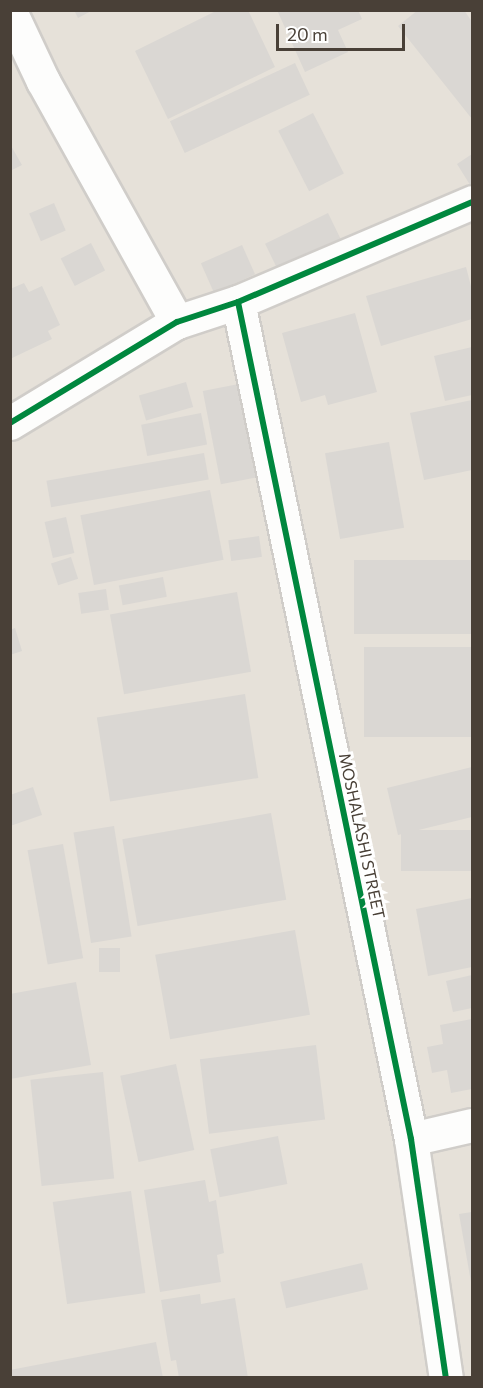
<!DOCTYPE html>
<html>
<head>
<meta charset="utf-8">
<style>
  body { margin:0 }
  #map { position:relative; width:483px; height:1388px; overflow:hidden; background:#f2efec; font-family:Commissioner,sans-serif }
  div>[style] { position:absolute }
  .residential>* { inset:0; background:#e6e1d9; transform-origin:0 0 }
  .building>* { inset:0; background:#dad7d3; transform-origin:0 0 }
  .roads { filter:drop-shadow(2px 0 #d0cdc9) drop-shadow(-2px 0 #d0cdc9) drop-shadow(0 2px #d0cdc9) drop-shadow(0 -2px #d0cdc9) }
  .minor>* { height:33px; margin:-16.5px; padding:0 16.5px; transform-origin:16.5px; border-radius:16.5px; background:#fdfdfc }
  .cycleway>* { height:6px; margin:-3px; padding:0 3px; transform-origin:3px; border-radius:3px; background:#00873e }
  span { translate:-50% -50%; white-space:nowrap; text-align:center; line-height:1.15; -webkit-text-stroke:6px #fff; paint-order:stroke }
  .street-label { font-size:16px; color:#494037 }
  .frame { position:absolute; inset:0; border:12px solid #494037; pointer-events:none }
  .scale { position:absolute; left:276px; top:24px; width:129px; height:27px; box-sizing:border-box; border:3px solid #494037; border-top:0; padding-left:8px; font-size:18px; line-height:21px; white-space:nowrap; color:#494037; -webkit-text-stroke:4px #fff; paint-order:stroke }
</style>
</head>
<body>
<div id="map">
  <div class="residential">
    <div style="left:11px;top:11px;width:461px;height:1366px"></div>
  </div>
  <div class="building">
    <div style="clip-path:polygon(74px 10px,93px 10px,78px 18px)"></div>
    <div style="clip-path:polygon(218px 10px,248px 10px,275px 67px,168px 119px,135px 51px)"></div>
    <div style="clip-path:polygon(277px 10px,358px 10px,362px 19px,338px 30px,348px 52px,305px 72px)"></div>
    <div style="clip-path:polygon(418px 10px,464px 10px,472px 22px,472px 119px,398px 26px)"></div>
    <div style="left:295px;top:63px;width:35px;height:138px;rotate:65deg"></div>
    <div style="left:313px;top:113px;width:68px;height:39px;rotate:63deg"></div>
    <div style="clip-path:polygon(10px 144px,22px 165px,10px 171px)"></div>
    <div style="clip-path:polygon(472px 154px,472px 188px,457px 164px)"></div>
    <div style="left:54px;top:203px;width:30px;height:27px;rotate:67deg"></div>
    <div style="left:328px;top:213px;width:30px;height:70px;rotate:64deg"></div>
    <div style="left:91px;top:243px;width:31px;height:34px;rotate:63deg"></div>
    <div style="left:242px;top:245px;width:32px;height:45px;rotate:66deg"></div>
    <div style="clip-path:polygon(466px 267px,472px 290px,472px 319px,381px 346px,366px 296px)"></div>
    <div style="clip-path:polygon(24px 283px,29px 292px,42px 286px,60px 325px,48px 331px,52px 339px,10px 359px,10px 289px)"></div>
    <div style="clip-path:polygon(355px 313px,377px 392px,328px 405px,325px 395px,301px 402px,282px 333px)"></div>
    <div style="clip-path:polygon(472px 347px,472px 395px,445px 401px,434px 356px)"></div>
    <div style="left:186px;top:382px;width:26px;height:49px;rotate:74deg"></div>
    <div style="left:244px;top:383px;width:95px;height:42px;rotate:79deg"></div>
    <div style="clip-path:polygon(472px 400px,472px 470px,424px 480px,410px 413px)"></div>
    <div style="left:201px;top:413px;width:32px;height:61px;rotate:79deg"></div>
    <div style="left:389px;top:442px;width:87px;height:65px;rotate:80deg"></div>
    <div style="left:204px;top:453px;width:27px;height:160px;rotate:80deg"></div>
    <div style="left:210px;top:490px;width:71px;height:132px;rotate:79deg"></div>
    <div style="left:66px;top:517px;width:37px;height:22px;rotate:77deg"></div>
    <div style="left:259px;top:536px;width:21px;height:31px;rotate:82deg"></div>
    <div style="left:71px;top:557px;width:23px;height:21px;rotate:72deg"></div>
    <div style="left:472px;top:560px;width:74px;height:118px;rotate:90deg"></div>
    <div style="left:163px;top:577px;width:20px;height:45px;rotate:79deg"></div>
    <div style="left:106px;top:589px;width:21px;height:28px;rotate:82deg"></div>
    <div style="left:237px;top:592px;width:81px;height:129px;rotate:80deg"></div>
    <div style="clip-path:polygon(15px 628px,22px 651px,10px 655px,10px 630px)"></div>
    <div style="left:472px;top:647px;width:90px;height:108px;rotate:90deg"></div>
    <div style="left:245px;top:694px;width:85px;height:150px;rotate:81deg"></div>
    <div style="clip-path:polygon(472px 767px,472px 817px,398px 835px,387px 788px)"></div>
    <div style="clip-path:polygon(33px 787px,42px 815px,10px 826px,10px 795px)"></div>
    <div style="left:271px;top:813px;width:88px;height:151px;rotate:80deg"></div>
    <div style="left:114px;top:826px;width:112px;height:41px;rotate:81deg"></div>
    <div style="left:472px;top:830px;width:41px;height:71px;rotate:90deg"></div>
    <div style="left:63px;top:844px;width:116px;height:36px;rotate:80deg"></div>
    <div style="clip-path:polygon(472px 898px,472px 967px,428px 976px,416px 909px)"></div>
    <div style="left:295px;top:930px;width:86px;height:142px;rotate:80deg"></div>
    <div style="left:99px;top:948px;width:21px;height:24px"></div>
    <div style="clip-path:polygon(472px 975px,472px 1008px,453px 1012px,446px 981px)"></div>
    <div style="clip-path:polygon(76px 982px,91px 1065px,10px 1079px,10px 994px)"></div>
    <div style="clip-path:polygon(472px 1019px,472px 1089px,451px 1093px,447px 1070px,432px 1073px,427px 1047px,443px 1044px,440px 1025px)"></div>
    <div style="left:316px;top:1045px;width:75px;height:117px;rotate:83deg"></div>
    <div style="left:176px;top:1064px;width:88px;height:57px;rotate:78deg"></div>
    <div style="left:103px;top:1072px;width:107px;height:73px;rotate:84deg"></div>
    <div style="left:278px;top:1136px;width:49px;height:69px;rotate:79deg"></div>
    <div style="clip-path:polygon(205px 1180px,209px 1202px,216px 1200px,224px 1253px,217px 1255px,221px 1282px,160px 1292px,144px 1190px)"></div>
    <div style="left:131px;top:1191px;width:103px;height:79px;rotate:82deg"></div>
    <div style="clip-path:polygon(472px 1212px,472px 1282px,471px 1282px,459px 1214px)"></div>
    <div style="left:362px;top:1263px;width:27px;height:84px;rotate:77deg"></div>
    <div style="clip-path:polygon(200px 1294px,201px 1304px,235px 1298px,248px 1378px,179px 1378px,176px 1360px,171px 1361px,161px 1300px)"></div>
    <div style="clip-path:polygon(156px 1342px,163px 1378px,10px 1378px,10px 1370px)"></div>
  </div>
  <div class="roads">
    <div class="minor">
      <div style="left:10px;top:11px;width:77px;rotate:64.8deg"></div>
      <div style="left:43px;top:81px;width:276px;rotate:60.9deg"></div>
      <div style="left:238px;top:302px;width:855px;rotate:78.32deg"></div>
      <div style="left:411px;top:1139px;width:242px;rotate:81.7deg"></div>
      <div style="left:10px;top:423px;width:195px;rotate:-31.2deg"></div>
      <div style="left:177px;top:322px;width:64px;rotate:-18.2deg"></div>
      <div style="left:238px;top:302px;width:254px;rotate:-23.1deg"></div>
      <div style="left:411px;top:1139px;width:63px;rotate:-12.9deg"></div>
    </div>
  </div>
  <div class="cycleway">
    <div style="left:238px;top:302px;width:855px;rotate:78.32deg"></div>
    <div style="left:411px;top:1139px;width:242px;rotate:81.7deg"></div>
    <div style="left:10px;top:423px;width:195px;rotate:-31.2deg"></div>
    <div style="left:177px;top:322px;width:64px;rotate:-18.2deg"></div>
    <div style="left:238px;top:302px;width:254px;rotate:-23.1deg"></div>
  </div>
  <div class="street-label">
    <span style="left:362px;top:836px;rotate:78deg">MOSHALASHI STREET</span>
  </div>
  <div class="frame"></div>
  <div class="scale">20 m</div>
</div>
</body>
</html>
